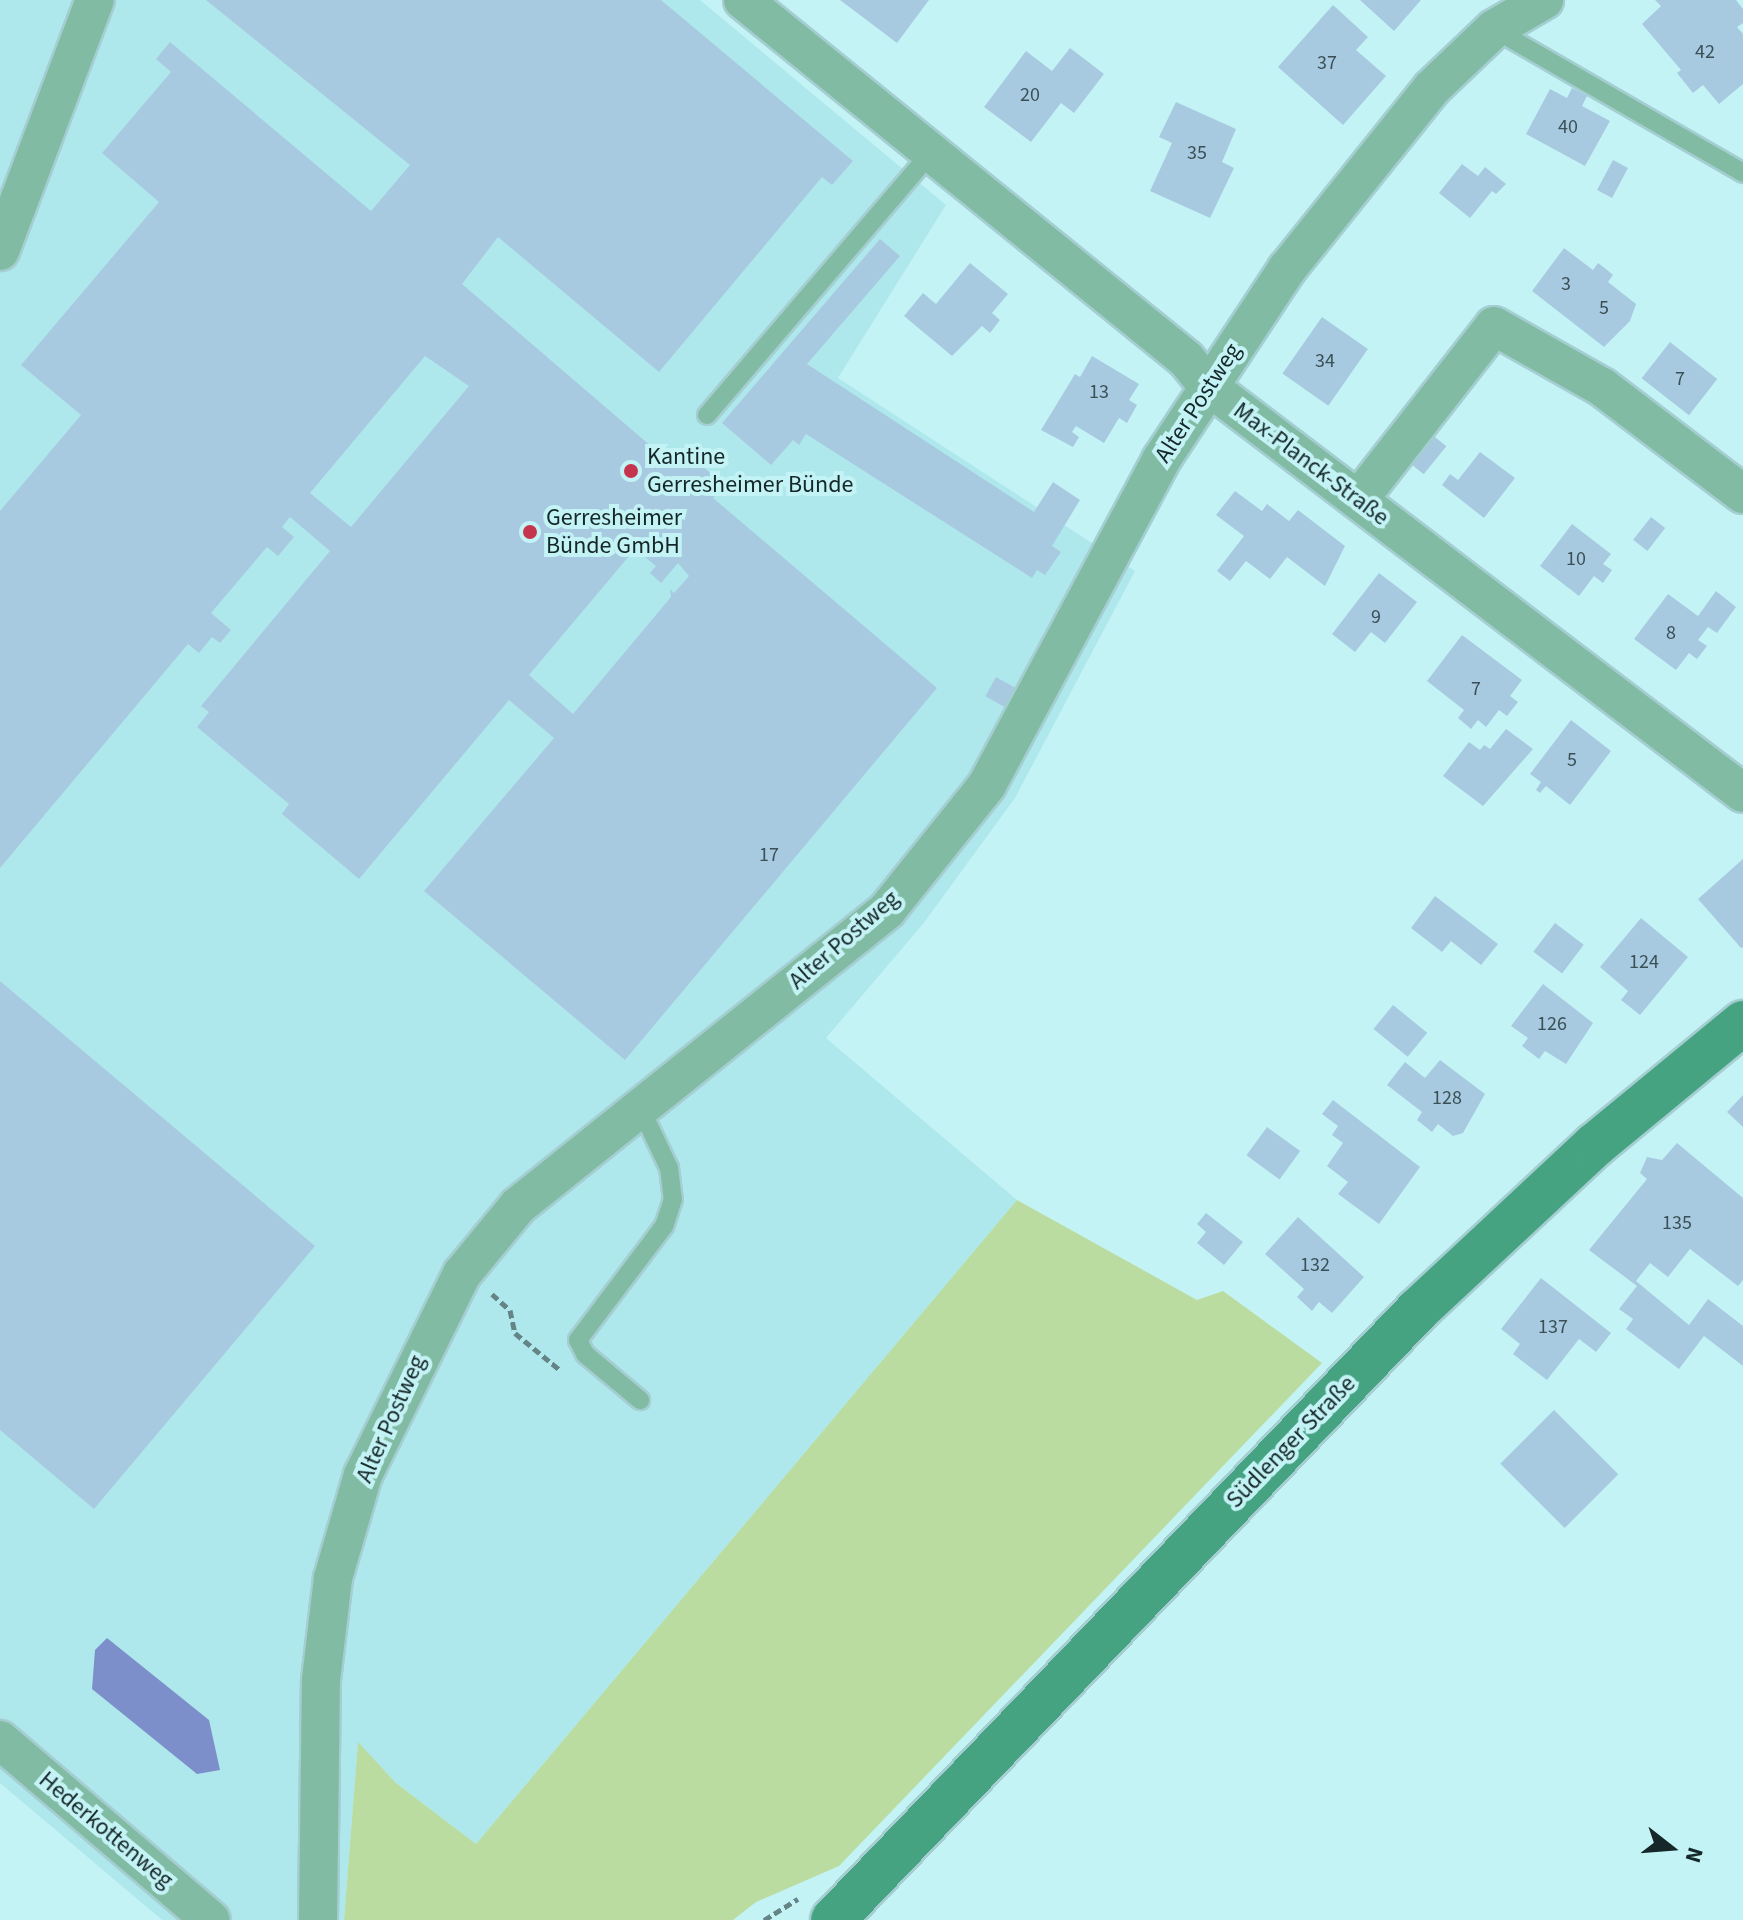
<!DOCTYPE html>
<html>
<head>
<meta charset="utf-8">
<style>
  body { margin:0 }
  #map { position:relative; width:1743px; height:1920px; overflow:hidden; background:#c4f3f6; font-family:"Source Sans 3",sans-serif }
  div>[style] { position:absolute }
  .built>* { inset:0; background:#afe8ec }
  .green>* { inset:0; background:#bbdca1 }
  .water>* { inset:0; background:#7d8fcb }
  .building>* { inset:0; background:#a8cae0; transform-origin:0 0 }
  .path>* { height:5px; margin-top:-2.5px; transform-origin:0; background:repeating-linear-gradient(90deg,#648485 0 8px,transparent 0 12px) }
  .roads { filter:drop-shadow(2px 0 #a4ced1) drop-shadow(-2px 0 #a4ced1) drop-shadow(0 2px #a4ced1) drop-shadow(0 -2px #a4ced1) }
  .lane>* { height:18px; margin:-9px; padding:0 9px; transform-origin:9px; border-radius:9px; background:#82bba3 }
  .street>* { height:38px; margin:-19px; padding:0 19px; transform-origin:19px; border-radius:19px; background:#82bba3 }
  .secondary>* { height:44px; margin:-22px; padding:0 22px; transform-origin:22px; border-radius:22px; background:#45a381 }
  .dots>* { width:22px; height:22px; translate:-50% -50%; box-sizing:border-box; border:4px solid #c4f3f6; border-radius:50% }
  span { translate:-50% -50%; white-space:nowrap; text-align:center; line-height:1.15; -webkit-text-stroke:8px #c4f3f6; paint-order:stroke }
  .number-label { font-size:20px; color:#3a5056 }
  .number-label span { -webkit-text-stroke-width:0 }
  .street-label { font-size:24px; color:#152728 }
  .poi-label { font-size:24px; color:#152728 }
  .left { translate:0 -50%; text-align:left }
  .north { position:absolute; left:1631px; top:1808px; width:80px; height:80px; -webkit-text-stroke:6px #c4f3f6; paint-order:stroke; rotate:107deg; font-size:22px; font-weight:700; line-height:32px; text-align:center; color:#152728 }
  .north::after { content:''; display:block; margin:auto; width:28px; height:36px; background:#152728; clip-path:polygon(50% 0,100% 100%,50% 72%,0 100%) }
</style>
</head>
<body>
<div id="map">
  <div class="built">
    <div style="clip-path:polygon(0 0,700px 0,946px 205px,838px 378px,1135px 571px,1015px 798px,923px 924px,826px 1038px,1017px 1200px,476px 1844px,396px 1783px,358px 1743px,344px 1920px,162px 1920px,0 1783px)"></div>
  </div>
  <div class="green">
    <div style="clip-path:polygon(1017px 1200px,1197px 1300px,1223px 1291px,1322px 1363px,839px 1866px,756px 1902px,733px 1920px,344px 1920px,358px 1742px,396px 1783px,476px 1844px)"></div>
  </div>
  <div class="water">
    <div style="clip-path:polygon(107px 1638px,209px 1720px,220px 1770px,197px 1774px,92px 1689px,95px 1650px)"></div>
  </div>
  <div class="building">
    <div style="clip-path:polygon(evenodd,206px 0,661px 0,853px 161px,832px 185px,822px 177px,659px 372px,498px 237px,462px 284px,673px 465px,685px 451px,724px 485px,713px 498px,937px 688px,625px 1060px,424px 891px,554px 738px,509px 700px,359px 879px,282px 814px,289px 804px,197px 727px,209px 712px,201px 706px,330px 551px,290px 517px,282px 527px,294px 537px,278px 556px,267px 547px,211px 613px,231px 630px,220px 643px,212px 637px,199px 653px,188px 644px,0 868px,0 511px,81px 415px,21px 365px,159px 202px,102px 153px,171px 72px,156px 59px,170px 42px,371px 211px,410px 165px,206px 0,425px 356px,469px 386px,351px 527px,310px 493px,425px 356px,206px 0,635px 549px,656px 566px,650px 573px,661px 583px,678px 563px,689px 576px,674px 593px,670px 589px,671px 597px,573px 714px,529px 675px,635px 549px)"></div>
    <div style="clip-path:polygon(840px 0,929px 0,897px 43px)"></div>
    <div style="clip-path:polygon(1360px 0,1421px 0,1394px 31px)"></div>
    <div style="clip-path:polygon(1655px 0,1736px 0,1743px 9px,1743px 23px,1737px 27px,1743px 34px,1743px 84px,1719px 104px,1703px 85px,1693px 93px,1677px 73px,1681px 70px,1642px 24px,1661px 6px)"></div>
    <div style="clip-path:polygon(1333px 5px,1368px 37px,1356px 50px,1386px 76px,1343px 125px,1278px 67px)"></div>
    <div style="clip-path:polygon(1070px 48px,1104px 74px,1074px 113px,1061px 103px,1031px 142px,984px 107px,1026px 51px,1052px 71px)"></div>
    <div style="clip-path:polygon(1572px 88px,1587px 96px,1582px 106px,1610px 121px,1585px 166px,1526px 134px,1550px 89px,1567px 98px)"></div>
    <div style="clip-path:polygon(1176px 102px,1236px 129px,1222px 162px,1234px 168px,1210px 218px,1150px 191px,1172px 143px,1159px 137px)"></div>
    <div style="left:1613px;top:160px;width:17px;height:34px;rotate:28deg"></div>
    <div style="clip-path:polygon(1462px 164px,1478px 176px,1485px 167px,1506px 184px,1496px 194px,1492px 191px,1470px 218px,1439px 193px)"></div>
    <div style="clip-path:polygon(880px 239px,900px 256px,807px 364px,1034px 512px,1053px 482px,1080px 500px,1052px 546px,1061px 552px,1045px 575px,1037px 570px,1032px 578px,806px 434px,799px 445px,793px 440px,771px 465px,722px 423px)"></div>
    <div style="clip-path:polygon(1564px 248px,1593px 270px,1598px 263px,1606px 269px,1613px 275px,1608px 282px,1636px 304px,1630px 321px,1604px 347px,1532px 291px)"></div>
    <div style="clip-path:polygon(970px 263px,1008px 294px,992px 313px,1000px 320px,990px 333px,982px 326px,952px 356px,904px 316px,923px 293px,936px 304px)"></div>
    <div style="left:1322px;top:317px;width:56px;height:69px;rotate:35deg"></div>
    <div style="left:1670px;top:342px;width:60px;height:46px;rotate:38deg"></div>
    <div style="clip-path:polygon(1092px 356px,1139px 384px,1129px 400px,1137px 405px,1127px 423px,1119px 418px,1104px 443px,1076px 426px,1072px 432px,1079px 437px,1073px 447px,1041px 430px,1075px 374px,1080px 377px)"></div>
    <div style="left:1430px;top:433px;width:21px;height:36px;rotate:39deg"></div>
    <div style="clip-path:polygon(1480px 452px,1515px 478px,1484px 518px,1442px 485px,1450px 474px,1458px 480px)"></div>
    <div style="clip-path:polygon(1235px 491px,1262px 511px,1267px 504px,1289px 521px,1298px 510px,1345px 546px,1325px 586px,1287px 557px,1270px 579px,1246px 561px,1230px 581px,1217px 571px,1244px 536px,1216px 515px)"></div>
    <div style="left:1651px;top:517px;width:18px;height:29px;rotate:38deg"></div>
    <div style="clip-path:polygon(1572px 524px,1611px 554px,1603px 564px,1612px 570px,1603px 583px,1594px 576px,1579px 596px,1540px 566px)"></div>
    <div style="clip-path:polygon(1379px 573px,1417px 602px,1385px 643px,1371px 632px,1355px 652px,1332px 634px)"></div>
    <div style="clip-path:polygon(1716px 591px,1736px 607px,1717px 633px,1708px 627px,1698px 640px,1707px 646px,1697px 659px,1689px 653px,1676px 670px,1634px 639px,1668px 594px,1698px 616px)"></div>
    <div style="clip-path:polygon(1462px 635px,1522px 680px,1510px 696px,1518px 702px,1507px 716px,1499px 710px,1486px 727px,1478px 720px,1471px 729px,1458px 718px,1464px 710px,1427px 681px)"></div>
    <div style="left:996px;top:677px;width:23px;height:22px;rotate:29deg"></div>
    <div style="clip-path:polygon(1571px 720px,1611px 751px,1570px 805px,1546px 786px,1540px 793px,1536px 790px,1541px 782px,1530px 774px)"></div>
    <div style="clip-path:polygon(1506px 729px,1533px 749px,1483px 806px,1443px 776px,1469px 742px,1480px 750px,1484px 745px,1490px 749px)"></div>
    <div style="clip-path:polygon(1743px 859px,1743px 947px,1741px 948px,1698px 899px)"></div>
    <div style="clip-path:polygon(1435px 896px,1498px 944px,1481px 965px,1451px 941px,1442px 952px,1411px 928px)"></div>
    <div style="clip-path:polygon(1641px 918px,1688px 957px,1640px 1015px,1621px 1000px,1628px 991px,1600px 967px)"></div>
    <div style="left:1555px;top:923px;width:36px;height:36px;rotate:37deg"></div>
    <div style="clip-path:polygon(0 981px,315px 1246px,94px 1509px,0 1430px)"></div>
    <div style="clip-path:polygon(1543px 984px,1593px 1023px,1566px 1064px,1545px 1051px,1539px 1059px,1522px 1046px,1528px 1038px,1511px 1026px)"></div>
    <div style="left:1393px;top:1005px;width:44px;height:31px;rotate:39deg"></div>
    <div style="clip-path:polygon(1440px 1060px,1485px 1094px,1463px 1133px,1453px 1136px,1438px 1124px,1432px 1132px,1417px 1120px,1422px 1112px,1387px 1085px,1405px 1062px,1425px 1078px)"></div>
    <div style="clip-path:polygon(1743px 1095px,1743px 1127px,1727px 1112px)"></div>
    <div style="clip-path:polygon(1333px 1100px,1420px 1167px,1379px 1224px,1338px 1194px,1348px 1182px,1327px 1166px,1343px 1143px,1332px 1135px,1338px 1126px,1322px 1114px)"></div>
    <div style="left:1267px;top:1127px;width:41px;height:35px;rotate:36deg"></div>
    <div style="clip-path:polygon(1677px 1143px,1743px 1198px,1743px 1280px,1738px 1286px,1690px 1249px,1668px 1277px,1650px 1263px,1636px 1281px,1689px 1325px,1708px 1299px,1743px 1326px,1743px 1366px,1704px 1336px,1679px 1369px,1626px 1329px,1633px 1319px,1619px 1309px,1637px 1286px,1589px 1250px,1647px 1179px,1640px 1173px,1647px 1157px,1662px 1160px)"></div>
    <div style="clip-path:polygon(1206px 1213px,1243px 1242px,1224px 1265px,1197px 1243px,1206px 1232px,1197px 1224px)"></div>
    <div style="clip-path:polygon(1298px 1217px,1364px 1277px,1332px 1313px,1319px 1302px,1312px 1311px,1297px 1297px,1304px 1289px,1265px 1254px)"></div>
    <div style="clip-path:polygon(1541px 1278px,1611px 1333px,1596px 1352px,1579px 1339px,1547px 1380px,1513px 1354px,1520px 1344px,1501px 1329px)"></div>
    <div style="left:1554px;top:1410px;width:91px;height:76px;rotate:45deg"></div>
  </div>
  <div class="path">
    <div style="left:492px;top:1294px;width:24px;rotate:42deg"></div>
    <div style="left:510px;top:1310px;width:24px;rotate:78deg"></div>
    <div style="left:515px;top:1333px;width:58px;rotate:39.4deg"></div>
    <div style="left:764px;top:1920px;width:40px;rotate:-32deg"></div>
  </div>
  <div class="roads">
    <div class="lane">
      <div style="left:1494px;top:29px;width:288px;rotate:30deg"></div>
      <div style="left:707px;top:415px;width:342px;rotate:-49.5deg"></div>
      <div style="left:640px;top:1107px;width:68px;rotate:64.6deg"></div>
      <div style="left:669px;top:1168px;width:31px;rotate:83deg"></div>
      <div style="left:673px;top:1199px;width:28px;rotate:108deg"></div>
      <div style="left:664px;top:1226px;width:143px;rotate:127deg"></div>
      <div style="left:578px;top:1340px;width:16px;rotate:63deg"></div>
      <div style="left:585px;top:1354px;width:72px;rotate:39.9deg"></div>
    </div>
    <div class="street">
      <div style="left:743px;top:0;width:570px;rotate:39.02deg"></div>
      <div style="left:1186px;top:359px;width:35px;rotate:51deg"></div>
      <div style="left:1208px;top:386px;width:672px;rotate:37.26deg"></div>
      <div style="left:0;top:251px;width:268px;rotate:-69.3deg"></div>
      <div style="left:1359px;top:499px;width:219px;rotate:-52deg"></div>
      <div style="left:1494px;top:326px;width:124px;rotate:29.5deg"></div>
      <div style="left:1602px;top:387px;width:177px;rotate:37.2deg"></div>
      <div style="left:0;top:1740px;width:277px;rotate:40.5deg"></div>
      <div style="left:318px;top:1920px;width:240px;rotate:-89.3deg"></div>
      <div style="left:321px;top:1680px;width:103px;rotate:-83.3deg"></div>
      <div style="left:333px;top:1578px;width:107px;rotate:-73.8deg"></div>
      <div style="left:363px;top:1475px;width:224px;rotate:-63.8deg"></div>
      <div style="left:462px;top:1274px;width:88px;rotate:-50.5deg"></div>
      <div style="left:518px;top:1206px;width:473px;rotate:-38.7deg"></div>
      <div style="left:887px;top:910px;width:160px;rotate:-51.3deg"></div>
      <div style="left:987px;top:785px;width:369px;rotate:-61.8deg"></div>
      <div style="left:1161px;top:460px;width:229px;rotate:-56.6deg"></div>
      <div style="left:1287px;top:269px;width:231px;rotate:-51.3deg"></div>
      <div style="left:1431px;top:89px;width:87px;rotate:-43.6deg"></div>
      <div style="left:1494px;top:29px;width:58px;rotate:-30.1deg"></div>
    </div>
    <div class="secondary">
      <div style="left:833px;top:1920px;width:845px;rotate:-46.2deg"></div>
      <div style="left:1418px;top:1310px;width:242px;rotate:-43deg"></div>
      <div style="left:1595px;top:1145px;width:192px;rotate:-39.5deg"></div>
    </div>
  </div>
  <div class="dots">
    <div style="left:631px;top:471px;background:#c5354d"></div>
    <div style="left:530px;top:532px;background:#c5354d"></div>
  </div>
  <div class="number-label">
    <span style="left:1705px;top:52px">42</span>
    <span style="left:1327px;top:63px">37</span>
    <span style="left:1030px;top:95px">20</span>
    <span style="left:1568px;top:127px">40</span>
    <span style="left:1197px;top:153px">35</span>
    <span style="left:1566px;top:284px">3</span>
    <span style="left:1604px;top:308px">5</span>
    <span style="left:1325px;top:361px">34</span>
    <span style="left:1680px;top:379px">7</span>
    <span style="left:1099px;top:392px">13</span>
    <span style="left:1576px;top:559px">10</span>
    <span style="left:1376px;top:617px">9</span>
    <span style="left:1671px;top:633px">8</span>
    <span style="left:1476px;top:689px">7</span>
    <span style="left:1572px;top:760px">5</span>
    <span style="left:769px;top:855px">17</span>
    <span style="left:1644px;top:962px">124</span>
    <span style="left:1552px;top:1024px">126</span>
    <span style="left:1447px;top:1098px">128</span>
    <span style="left:1677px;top:1223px">135</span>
    <span style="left:1315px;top:1265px">132</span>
    <span style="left:1553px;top:1327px">137</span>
  </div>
  <div class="street-label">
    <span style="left:1198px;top:403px;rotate:-57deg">Alter Postweg</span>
    <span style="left:1311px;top:464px;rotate:37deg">Max-Planck-Straße</span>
    <span style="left:844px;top:940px;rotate:-41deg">Alter Postweg</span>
    <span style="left:391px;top:1419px;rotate:-66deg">Alter Postweg</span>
    <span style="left:1291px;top:1442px;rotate:-46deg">Südlenger Straße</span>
    <span style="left:106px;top:1830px;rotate:40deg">Hederkottenweg</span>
  </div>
  <div class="poi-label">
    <span class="left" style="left:647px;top:471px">Kantine<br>Gerresheimer Bünde</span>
    <span class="left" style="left:546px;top:532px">Gerresheimer<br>Bünde GmbH</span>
  </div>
  <div class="north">N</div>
</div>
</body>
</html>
